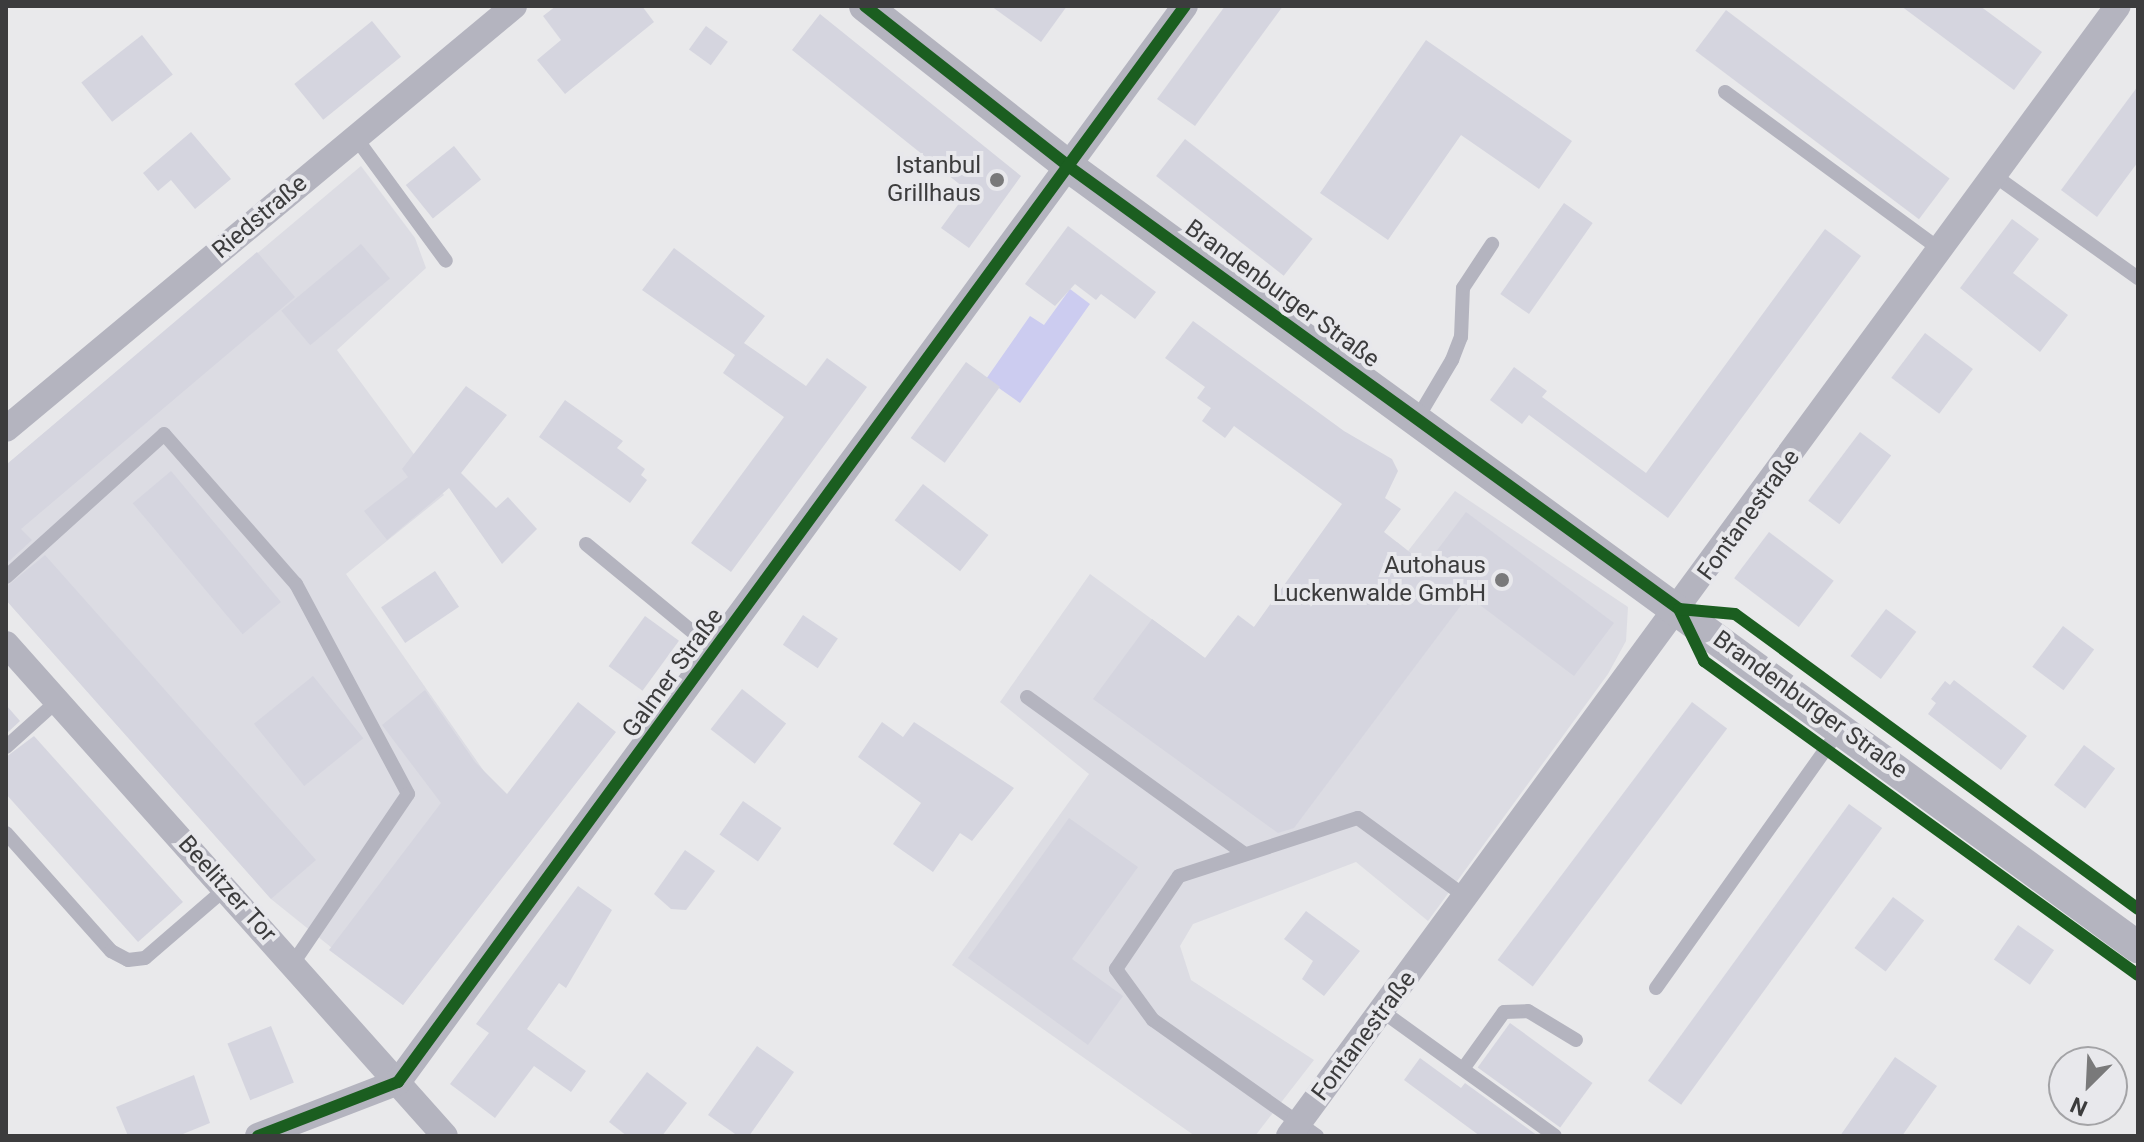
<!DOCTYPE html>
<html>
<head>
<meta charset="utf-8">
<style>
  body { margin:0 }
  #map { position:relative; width:2144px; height:1142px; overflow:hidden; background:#e9e9eb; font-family:Roboto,sans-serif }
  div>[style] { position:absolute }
  .built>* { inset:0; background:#dcdce3 }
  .green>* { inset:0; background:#ccccf0 }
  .building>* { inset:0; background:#d5d5df; transform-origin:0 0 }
  .service>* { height:14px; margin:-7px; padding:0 7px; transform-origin:7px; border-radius:7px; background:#b4b4bf }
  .minor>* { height:26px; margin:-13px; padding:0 13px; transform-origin:13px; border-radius:13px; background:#b4b4bf }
  .tertiary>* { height:32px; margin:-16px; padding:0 16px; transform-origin:16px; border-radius:16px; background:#b4b4bf }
  .cycleway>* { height:12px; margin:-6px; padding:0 6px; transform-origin:6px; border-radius:6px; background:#1b5e20 }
  .dots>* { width:22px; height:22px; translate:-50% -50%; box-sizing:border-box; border:4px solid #e8e8ec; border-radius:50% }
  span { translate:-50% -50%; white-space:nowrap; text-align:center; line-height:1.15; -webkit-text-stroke:8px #e8e8ec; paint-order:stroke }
  .poi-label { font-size:24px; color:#3c3c3d }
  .right { translate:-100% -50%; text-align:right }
  .street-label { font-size:24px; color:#3c3c3d }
  .frame { position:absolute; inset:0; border:8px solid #3c3c3d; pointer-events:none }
  .north { position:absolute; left:2048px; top:1046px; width:80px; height:80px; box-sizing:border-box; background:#e8e8ec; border:2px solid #a3a3a6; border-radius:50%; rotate:204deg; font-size:22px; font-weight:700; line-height:32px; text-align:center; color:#3c3c3d }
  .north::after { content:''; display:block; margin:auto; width:28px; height:36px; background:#79797a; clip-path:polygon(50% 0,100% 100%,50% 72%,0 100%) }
</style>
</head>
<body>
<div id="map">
  <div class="built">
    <div style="clip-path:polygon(361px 166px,415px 238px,426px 268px,337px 350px,444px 495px,346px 574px,530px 837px,403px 1005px,271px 899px,6px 600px,6px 465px)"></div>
    <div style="clip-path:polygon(1455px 491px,1628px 607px,1626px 641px,1608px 674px,1428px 921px,1356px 862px,1193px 924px,1180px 946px,1191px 980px,1314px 1060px,1255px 1136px,1195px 1136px,952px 965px,1089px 774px,1000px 702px,1090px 574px,1205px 658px,1254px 627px,1342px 512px,1392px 548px,1397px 542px,1408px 551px)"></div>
  </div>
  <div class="green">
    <div style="clip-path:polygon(1070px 289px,1090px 304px,1020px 403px,986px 379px,1030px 316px,1044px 325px)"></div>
  </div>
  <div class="building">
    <div style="clip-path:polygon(556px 6px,642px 6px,654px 22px,565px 94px,537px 60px,561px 40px,543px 16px)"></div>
    <div style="clip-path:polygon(991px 6px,1067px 6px,1041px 42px)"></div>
    <div style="clip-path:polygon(1225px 6px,1283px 6px,1195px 126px,1157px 99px)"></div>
    <div style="clip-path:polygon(1901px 6px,1980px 6px,2042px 52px,2014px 90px)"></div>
    <div style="left:1726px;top:10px;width:280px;height:51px;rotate:37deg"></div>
    <div style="clip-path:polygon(820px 14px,1021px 176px,969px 248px,941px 228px,968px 191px,792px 50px)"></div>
    <div style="left:372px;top:21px;width:46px;height:100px;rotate:51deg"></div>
    <div style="left:706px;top:26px;width:27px;height:29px;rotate:36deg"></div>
    <div style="left:142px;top:35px;width:50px;height:77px;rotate:52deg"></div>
    <div style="clip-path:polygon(1426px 40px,1572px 141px,1539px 189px,1461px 135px,1388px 240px,1320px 193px)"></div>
    <div style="clip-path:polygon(2138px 86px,2138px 162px,2097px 217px,2061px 190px)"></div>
    <div style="clip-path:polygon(191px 132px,231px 179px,195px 209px,171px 180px,158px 191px,143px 173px)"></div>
    <div style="left:1185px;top:139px;width:162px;height:47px;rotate:38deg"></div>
    <div style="left:454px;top:146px;width:43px;height:62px;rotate:51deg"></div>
    <div style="left:1564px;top:203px;width:35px;height:111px;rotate:35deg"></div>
    <div style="clip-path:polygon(2012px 219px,2039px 239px,2013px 273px,2068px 315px,2040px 352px,1960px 288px)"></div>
    <div style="clip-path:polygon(1068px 226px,1156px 292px,1135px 319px,1101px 294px,1096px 300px,1075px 284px,1055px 306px,1025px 284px)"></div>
    <div style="clip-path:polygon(1825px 229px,1861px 256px,1668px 518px,1529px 415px,1522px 424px,1490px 400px,1514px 367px,1547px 391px,1542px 397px,1646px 473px)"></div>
    <div style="left:361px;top:244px;width:45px;height:104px;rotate:50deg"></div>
    <div style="clip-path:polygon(674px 248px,765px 316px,744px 343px,806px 386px,827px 358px,867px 387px,731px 572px,691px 543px,784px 417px,723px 373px,735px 355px,642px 290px)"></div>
    <div style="clip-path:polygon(257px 252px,295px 297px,21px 529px,32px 540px,6px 564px,6px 465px)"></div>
    <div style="clip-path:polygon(1193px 321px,1344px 431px,1392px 459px,1398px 471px,1385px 498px,1401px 509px,1384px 532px,1426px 565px,1466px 512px,1614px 623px,1574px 676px,1468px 596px,1294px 828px,1278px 833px,1093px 699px,1152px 619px,1205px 658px,1238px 615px,1254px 627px,1342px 504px,1234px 426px,1225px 438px,1202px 421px,1211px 408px,1197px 398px,1205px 387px,1165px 358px)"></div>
    <div style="left:1925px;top:333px;width:60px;height:56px;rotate:37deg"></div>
    <div style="left:966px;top:362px;width:42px;height:94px;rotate:36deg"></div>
    <div style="clip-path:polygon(466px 386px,507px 415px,461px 473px,496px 508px,508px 497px,537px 529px,502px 564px,449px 488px,387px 540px,364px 511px,408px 477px,402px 469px)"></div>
    <div style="clip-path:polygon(565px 400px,623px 441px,617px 448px,645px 469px,641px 475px,647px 480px,630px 503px,539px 437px)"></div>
    <div style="left:1860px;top:432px;width:39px;height:86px;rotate:37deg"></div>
    <div style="left:171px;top:471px;width:171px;height:50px;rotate:50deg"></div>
    <div style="left:923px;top:484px;width:83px;height:46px;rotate:38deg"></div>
    <div style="left:1769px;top:532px;width:81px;height:58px;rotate:37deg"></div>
    <div style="clip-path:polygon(45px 555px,316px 860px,271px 899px,6px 600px,6px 587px)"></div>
    <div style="left:435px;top:571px;width:43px;height:65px;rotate:56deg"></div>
    <div style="left:1886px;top:609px;width:38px;height:59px;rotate:37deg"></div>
    <div style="left:803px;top:615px;width:42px;height:36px;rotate:34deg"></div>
    <div style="left:645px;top:616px;width:42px;height:62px;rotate:36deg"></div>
    <div style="left:2063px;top:626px;width:39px;height:51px;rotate:37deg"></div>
    <div style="left:313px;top:676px;width:80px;height:76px;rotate:51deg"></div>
    <div style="clip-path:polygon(1954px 680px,2027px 736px,2001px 770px,1928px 714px,1936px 703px,1931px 699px,1945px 681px,1950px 685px)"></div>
    <div style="left:742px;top:689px;width:56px;height:51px;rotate:38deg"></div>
    <div style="clip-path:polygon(425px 690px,475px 762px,507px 794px,578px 702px,616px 732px,403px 1005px,329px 950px,441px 803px,382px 725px)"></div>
    <div style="left:1692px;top:702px;width:44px;height:323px;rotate:37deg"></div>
    <div style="clip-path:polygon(6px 705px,20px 721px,6px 734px)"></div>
    <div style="clip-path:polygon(882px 722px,903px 737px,914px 722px,1014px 788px,972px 841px,960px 833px,933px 872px,893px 844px,921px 803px,858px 757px)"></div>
    <div style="clip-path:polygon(34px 736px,183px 902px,138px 942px,6px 794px,6px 757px)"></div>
    <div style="left:2084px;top:745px;width:39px;height:50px;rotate:37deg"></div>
    <div style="left:743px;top:801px;width:47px;height:41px;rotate:35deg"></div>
    <div style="left:1849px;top:804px;width:41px;height:342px;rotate:36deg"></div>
    <div style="clip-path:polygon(1069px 818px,1138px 867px,1072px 959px,1123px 996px,1088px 1045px,968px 958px)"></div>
    <div style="clip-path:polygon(685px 850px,715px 871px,686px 910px,671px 909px,654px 894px)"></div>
    <div style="clip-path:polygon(578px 886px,612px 910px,566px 988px,559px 983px,527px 1029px,586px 1071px,571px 1092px,534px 1066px,495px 1118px,450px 1084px,489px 1033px,476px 1024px)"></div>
    <div style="left:1893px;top:897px;width:39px;height:64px;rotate:37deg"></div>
    <div style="clip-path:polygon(1306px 911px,1360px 951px,1324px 996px,1302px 979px,1313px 961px,1284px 939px)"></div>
    <div style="left:2018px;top:925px;width:44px;height:42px;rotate:35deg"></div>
    <div style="left:1510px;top:1023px;width:102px;height:55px;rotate:36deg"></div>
    <div style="left:271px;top:1026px;width:61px;height:47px;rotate:68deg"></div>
    <div style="clip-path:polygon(757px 1046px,794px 1072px,749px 1136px,738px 1136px,708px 1115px)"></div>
    <div style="clip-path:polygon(1895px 1057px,1937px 1086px,1902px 1136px,1840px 1136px)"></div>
    <div style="clip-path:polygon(1420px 1058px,1461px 1088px,1465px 1083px,1538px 1136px,1480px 1136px,1404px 1080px)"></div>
    <div style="clip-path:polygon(647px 1072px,687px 1103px,662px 1136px,627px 1136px,609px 1122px)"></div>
    <div style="clip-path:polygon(194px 1075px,210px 1123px,178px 1136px,128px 1136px,116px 1107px)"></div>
  </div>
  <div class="service">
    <div style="left:1725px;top:92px;width:268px;rotate:36.2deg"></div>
    <div style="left:356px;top:138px;width:152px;rotate:53.8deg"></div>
    <div style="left:1995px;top:176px;width:176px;rotate:35.5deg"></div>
    <div style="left:1417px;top:419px;width:69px;rotate:-59.3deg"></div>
    <div style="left:1452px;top:360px;width:25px;rotate:-69deg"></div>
    <div style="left:1461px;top:337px;width:49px;rotate:-87.7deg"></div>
    <div style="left:1463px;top:288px;width:53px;rotate:-56.6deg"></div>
    <div style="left:586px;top:544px;width:168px;rotate:39.5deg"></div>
    <div style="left:6px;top:577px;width:213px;rotate:-42.1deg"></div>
    <div style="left:164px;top:434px;width:200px;rotate:48.7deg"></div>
    <div style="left:296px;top:584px;width:238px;rotate:61.9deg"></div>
    <div style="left:408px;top:794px;width:204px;rotate:124.2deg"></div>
    <div style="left:1027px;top:697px;width:266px;rotate:35.8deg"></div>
    <div style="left:6px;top:747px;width:69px;rotate:-42deg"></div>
    <div style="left:6px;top:833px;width:158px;rotate:48.3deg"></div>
    <div style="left:111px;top:951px;width:19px;rotate:28deg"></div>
    <div style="left:128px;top:960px;width:17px;rotate:-7deg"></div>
    <div style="left:145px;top:958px;width:107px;rotate:-40.8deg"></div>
    <div style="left:1656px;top:988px;width:319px;rotate:-54.6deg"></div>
    <div style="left:1382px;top:1011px;width:213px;rotate:35.8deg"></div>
    <div style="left:1463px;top:1069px;width:70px;rotate:-54.3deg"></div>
    <div style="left:1504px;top:1012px;width:24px;rotate:-2deg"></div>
    <div style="left:1528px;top:1011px;width:56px;rotate:31.1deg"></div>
    <div style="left:1317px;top:1136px;width:201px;rotate:-144.7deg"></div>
    <div style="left:1153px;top:1020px;width:63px;rotate:-126deg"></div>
    <div style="left:1116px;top:969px;width:112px;rotate:-55.9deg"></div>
    <div style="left:1179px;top:876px;width:188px;rotate:-18deg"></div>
    <div style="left:1358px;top:818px;width:134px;rotate:36.2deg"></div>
  </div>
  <div class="minor">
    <div style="left:6px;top:429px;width:661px;rotate:-39.78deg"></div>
    <div style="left:6px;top:644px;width:659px;rotate:48.26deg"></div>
    <div style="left:258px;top:1136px;width:150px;rotate:-21.1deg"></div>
    <div style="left:398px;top:1082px;width:1333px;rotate:-53.82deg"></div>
    <div style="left:1289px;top:1136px;width:1401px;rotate:-53.74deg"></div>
  </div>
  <div class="tertiary">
    <div style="left:865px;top:6px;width:258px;rotate:38.2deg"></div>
    <div style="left:1068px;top:166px;width:1325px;rotate:36.13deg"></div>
  </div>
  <div class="cycleway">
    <div style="left:865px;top:6px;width:258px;rotate:38.2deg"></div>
    <div style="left:1068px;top:166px;width:755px;rotate:35.94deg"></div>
    <div style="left:1679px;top:609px;width:58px;rotate:64.3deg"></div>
    <div style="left:1704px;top:661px;width:536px;rotate:35.89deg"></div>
    <div style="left:1679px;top:609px;width:56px;rotate:5.1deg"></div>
    <div style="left:1735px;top:614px;width:499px;rotate:36.2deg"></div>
    <div style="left:258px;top:1136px;width:150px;rotate:-21.1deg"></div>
    <div style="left:398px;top:1082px;width:1333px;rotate:-53.82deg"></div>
  </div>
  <div class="dots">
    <div style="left:997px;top:180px;background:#79797a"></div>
    <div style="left:1502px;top:580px;background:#79797a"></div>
  </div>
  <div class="poi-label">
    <span class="right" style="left:981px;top:180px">Istanbul<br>Grillhaus</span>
    <span class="right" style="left:1486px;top:580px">Autohaus<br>Luckenwalde GmbH</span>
  </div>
  <div class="street-label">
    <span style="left:260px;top:217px;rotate:-40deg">Riedstraße</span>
    <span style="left:1282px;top:294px;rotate:36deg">Brandenburger Straße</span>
    <span style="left:1749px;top:515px;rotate:-54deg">Fontanestraße</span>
    <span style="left:673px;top:673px;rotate:-54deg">Galmer Straße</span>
    <span style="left:1810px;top:705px;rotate:36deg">Brandenburger Straße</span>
    <span style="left:227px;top:889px;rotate:48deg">Beelitzer Tor</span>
    <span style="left:1364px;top:1036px;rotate:-53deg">Fontanestraße</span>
  </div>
  <div class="frame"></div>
  <div class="north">N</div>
</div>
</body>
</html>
